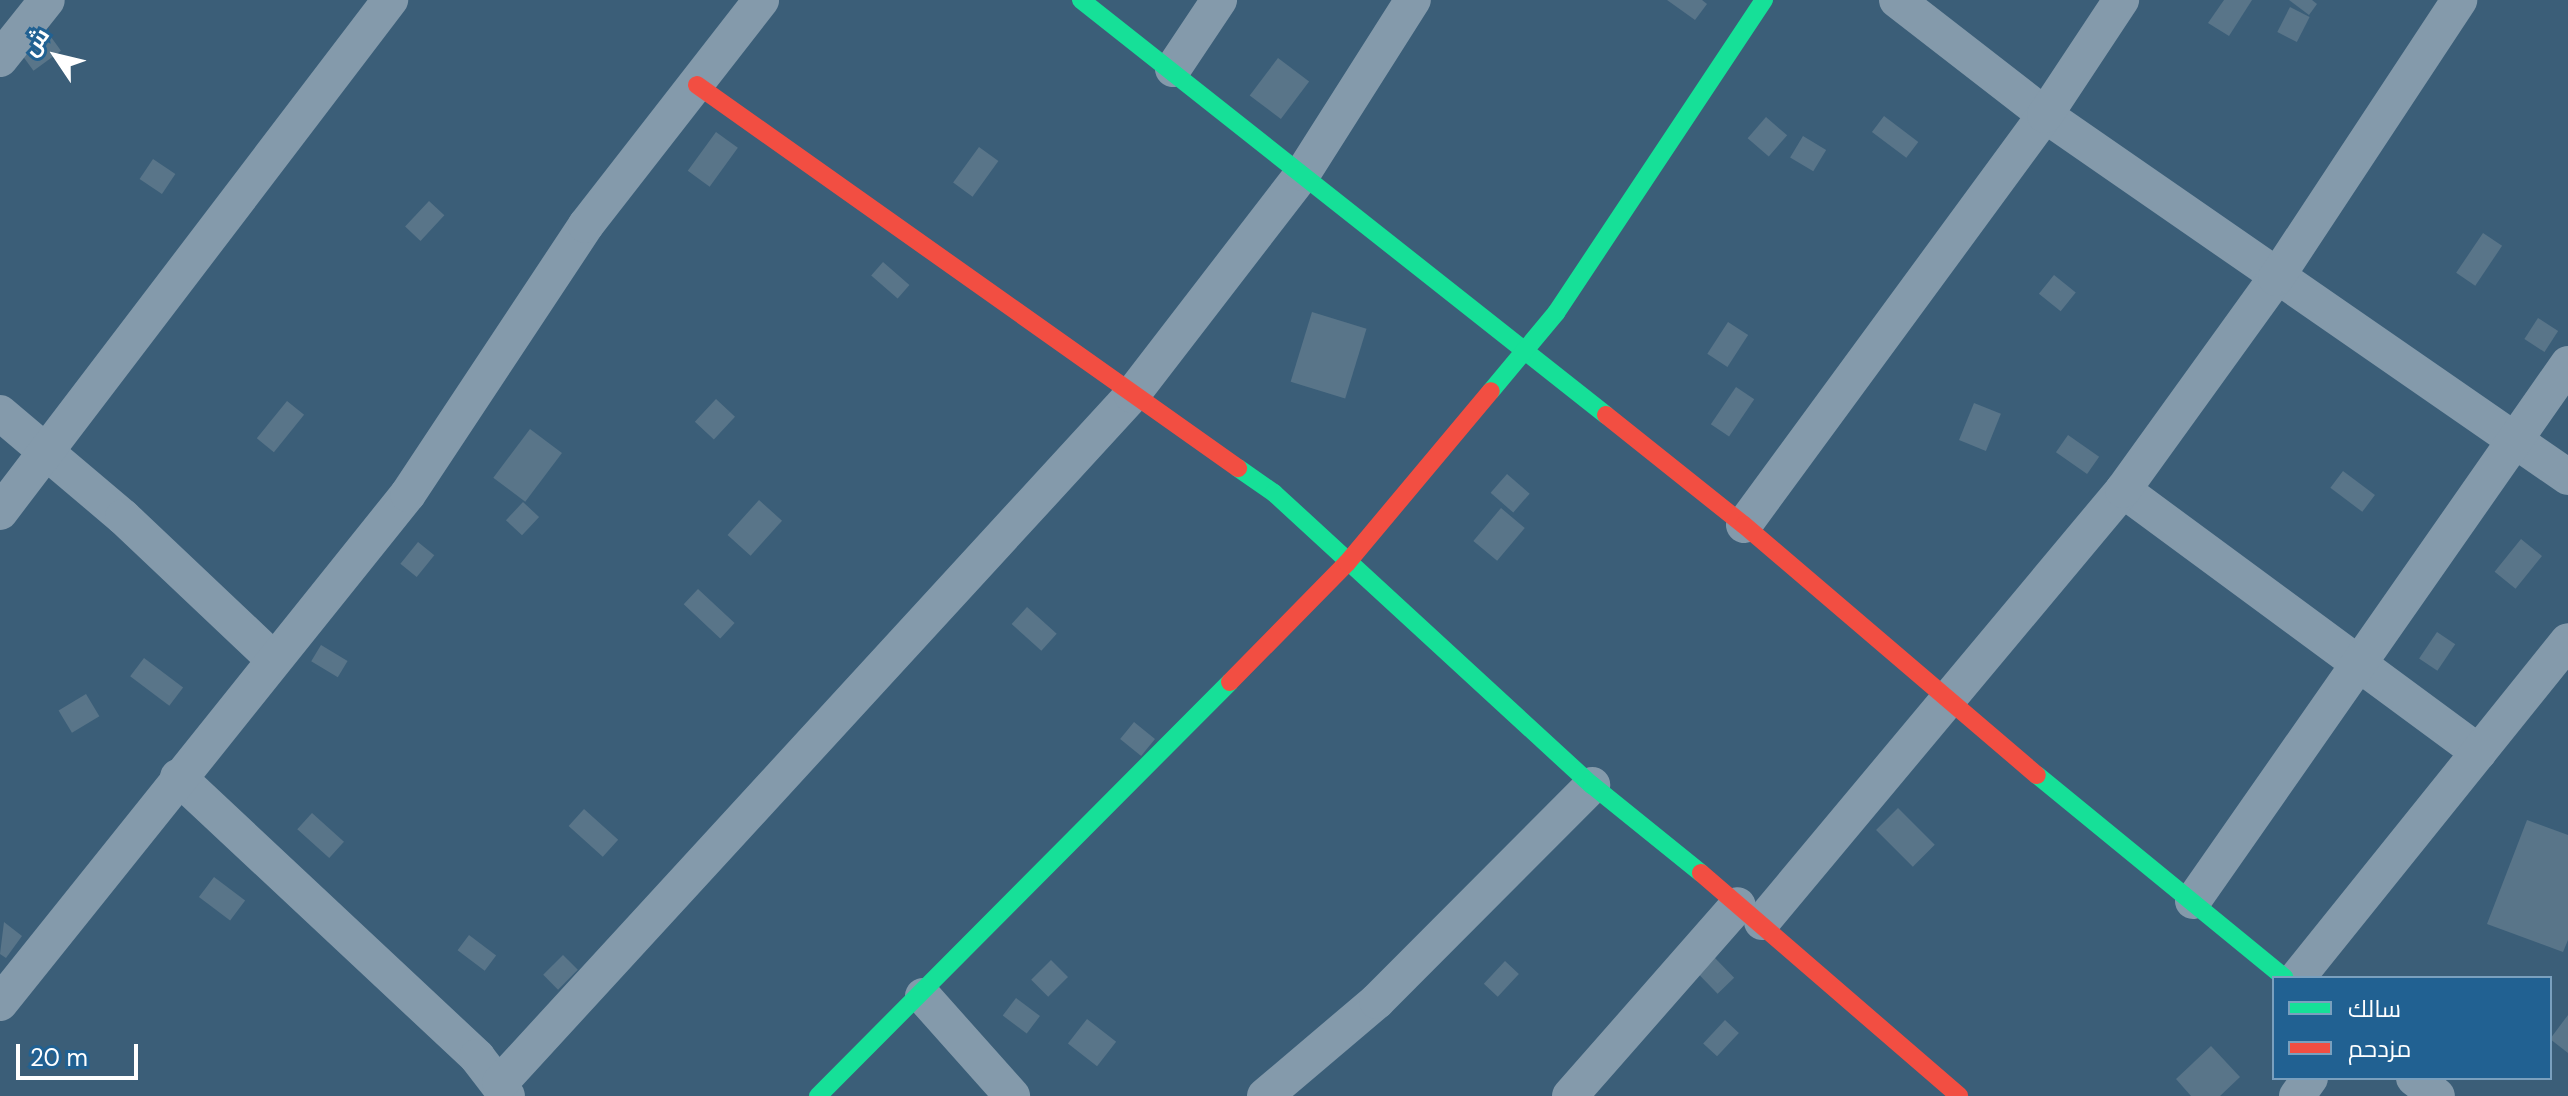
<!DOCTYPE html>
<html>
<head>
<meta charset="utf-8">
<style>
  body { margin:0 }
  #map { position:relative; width:2568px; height:1096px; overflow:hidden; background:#3b5e78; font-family:"DM Sans",Cairo,sans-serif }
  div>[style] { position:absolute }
  .building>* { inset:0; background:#597589; transform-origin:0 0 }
  .street>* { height:36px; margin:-18px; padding:0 18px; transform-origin:18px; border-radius:18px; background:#849aab }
  .fast>* { height:18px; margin:-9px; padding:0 9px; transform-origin:9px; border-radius:9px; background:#16e098 }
  .jam>* { height:18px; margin:-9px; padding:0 9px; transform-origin:9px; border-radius:9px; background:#f24e42 }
  span { translate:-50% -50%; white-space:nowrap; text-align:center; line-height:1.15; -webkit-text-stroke:6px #216192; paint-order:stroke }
  .legend { position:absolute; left:2272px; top:976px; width:280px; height:104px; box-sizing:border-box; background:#216192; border:2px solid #7aa0be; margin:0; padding:10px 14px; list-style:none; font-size:24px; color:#fff }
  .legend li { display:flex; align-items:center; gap:16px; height:40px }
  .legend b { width:40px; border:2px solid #7aa0be }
  .north { position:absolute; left:16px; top:16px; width:80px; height:80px; -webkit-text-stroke:6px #216192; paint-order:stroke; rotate:305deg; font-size:22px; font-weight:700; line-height:32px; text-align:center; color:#fff }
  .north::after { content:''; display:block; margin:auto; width:28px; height:36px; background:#fff; clip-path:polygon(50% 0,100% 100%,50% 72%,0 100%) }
  .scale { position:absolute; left:16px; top:1044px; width:122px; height:36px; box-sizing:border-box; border:4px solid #fff; border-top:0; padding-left:10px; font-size:24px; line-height:28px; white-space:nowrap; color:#fff; -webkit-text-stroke:6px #216192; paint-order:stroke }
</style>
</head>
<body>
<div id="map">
  <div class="building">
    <div style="clip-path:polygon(1667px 0,1702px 0,1707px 4px,1695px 20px)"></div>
    <div style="clip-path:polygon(2224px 0,2252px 0,2229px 36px,2208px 23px)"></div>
    <div style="clip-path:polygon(2289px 0,2312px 0,2317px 4px,2309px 15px)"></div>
    <div style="left:2290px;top:7px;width:22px;height:28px;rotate:27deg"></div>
    <div style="left:51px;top:37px;width:17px;height:34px;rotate:54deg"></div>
    <div style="left:1278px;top:58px;width:39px;height:47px;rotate:37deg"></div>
    <div style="left:1884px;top:116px;width:43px;height:20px;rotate:37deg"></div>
    <div style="left:1766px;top:117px;width:28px;height:28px;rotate:41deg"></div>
    <div style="left:716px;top:132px;width:27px;height:48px;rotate:36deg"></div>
    <div style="left:1803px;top:136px;width:27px;height:25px;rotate:31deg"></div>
    <div style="left:979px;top:147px;width:24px;height:44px;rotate:36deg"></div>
    <div style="left:153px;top:159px;width:27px;height:24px;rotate:34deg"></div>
    <div style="left:429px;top:201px;width:21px;height:35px;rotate:43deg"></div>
    <div style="left:2483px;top:233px;width:23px;height:48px;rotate:34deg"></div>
    <div style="left:883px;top:262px;width:35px;height:18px;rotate:41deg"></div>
    <div style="left:2054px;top:275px;width:28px;height:24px;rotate:39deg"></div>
    <div style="left:1312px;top:312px;width:57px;height:73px;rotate:17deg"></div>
    <div style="left:2538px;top:318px;width:24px;height:25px;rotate:33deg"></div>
    <div style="left:1728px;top:322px;width:24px;height:38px;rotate:33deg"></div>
    <div style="left:1736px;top:387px;width:22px;height:45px;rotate:34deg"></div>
    <div style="left:716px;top:399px;width:26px;height:31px;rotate:43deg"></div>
    <div style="left:287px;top:401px;width:22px;height:48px;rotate:39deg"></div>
    <div style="left:1974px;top:403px;width:29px;height:40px;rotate:22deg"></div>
    <div style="left:530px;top:429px;width:40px;height:61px;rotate:37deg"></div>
    <div style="left:2068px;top:435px;width:38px;height:21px;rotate:35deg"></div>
    <div style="left:2343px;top:471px;width:40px;height:21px;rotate:37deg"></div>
    <div style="left:1507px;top:474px;width:30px;height:25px;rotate:41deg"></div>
    <div style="left:759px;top:500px;width:31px;height:47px;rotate:42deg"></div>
    <div style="left:523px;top:502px;width:22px;height:25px;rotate:43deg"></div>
    <div style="left:1501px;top:508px;width:31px;height:43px;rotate:40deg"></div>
    <div style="left:2521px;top:539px;width:27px;height:42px;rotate:39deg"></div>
    <div style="left:418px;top:542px;width:21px;height:28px;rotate:39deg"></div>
    <div style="left:698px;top:589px;width:50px;height:21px;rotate:43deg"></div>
    <div style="left:1027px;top:607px;width:40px;height:23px;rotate:42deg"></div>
    <div style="left:2437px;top:632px;width:22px;height:32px;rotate:34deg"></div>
    <div style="left:321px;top:645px;width:31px;height:19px;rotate:31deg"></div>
    <div style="left:144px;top:658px;width:49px;height:23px;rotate:37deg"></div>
    <div style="left:86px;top:694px;width:26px;height:32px;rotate:59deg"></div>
    <div style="left:1134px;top:722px;width:27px;height:22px;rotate:39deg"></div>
    <div style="left:1898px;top:808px;width:52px;height:31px;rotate:45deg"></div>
    <div style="left:584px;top:809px;width:46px;height:23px;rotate:42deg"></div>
    <div style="left:312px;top:813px;width:43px;height:22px;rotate:42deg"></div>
    <div style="clip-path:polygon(2527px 820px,2568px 835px,2568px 940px,2563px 952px,2487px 924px)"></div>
    <div style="left:214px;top:877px;width:39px;height:25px;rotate:37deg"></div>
    <div style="clip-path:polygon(4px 922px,22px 936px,6px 958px,0 954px)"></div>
    <div style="left:469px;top:935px;width:34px;height:19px;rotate:37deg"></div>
    <div style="left:563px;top:955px;width:21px;height:28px;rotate:45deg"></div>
    <div style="left:1714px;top:957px;width:29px;height:23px;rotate:46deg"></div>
    <div style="left:1051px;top:960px;width:24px;height:28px;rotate:45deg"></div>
    <div style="left:1505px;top:961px;width:19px;height:31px;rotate:43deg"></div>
    <div style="left:1016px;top:998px;width:30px;height:22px;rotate:37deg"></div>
    <div style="clip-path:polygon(2568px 1015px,2568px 1053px,2550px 1039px)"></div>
    <div style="left:1087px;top:1019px;width:37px;height:31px;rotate:38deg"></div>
    <div style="left:1725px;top:1020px;width:19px;height:32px;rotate:43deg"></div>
    <div style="clip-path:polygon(2211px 1046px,2240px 1077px,2220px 1096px,2191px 1096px,2176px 1079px)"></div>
  </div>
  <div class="street">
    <div style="left:1897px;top:0;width:187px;rotate:37.8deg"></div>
    <div style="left:2045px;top:115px;width:636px;rotate:34.69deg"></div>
    <div style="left:0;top:59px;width:75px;rotate:-51.5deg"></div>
    <div style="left:1173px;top:69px;width:83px;rotate:-56.3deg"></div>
    <div style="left:0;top:413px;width:161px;rotate:40.2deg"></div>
    <div style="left:123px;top:517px;width:207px;rotate:43.4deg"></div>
    <div style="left:2123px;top:490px;width:442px;rotate:36.4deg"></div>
    <div style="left:0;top:512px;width:644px;rotate:-52.7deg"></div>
    <div style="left:1744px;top:525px;width:509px;rotate:-53.72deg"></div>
    <div style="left:2045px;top:115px;width:138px;rotate:-56.5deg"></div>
    <div style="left:178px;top:777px;width:410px;rotate:43.1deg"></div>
    <div style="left:477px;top:1057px;width:49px;rotate:52.4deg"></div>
    <div style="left:2193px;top:901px;width:655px;rotate:-55.07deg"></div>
    <div style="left:1762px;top:922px;width:563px;rotate:-50.12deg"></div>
    <div style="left:2123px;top:490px;width:261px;rotate:-54.2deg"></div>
    <div style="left:2276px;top:278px;width:333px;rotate:-56.6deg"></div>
    <div style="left:2297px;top:978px;width:432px;rotate:-51.2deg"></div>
    <div style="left:923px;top:996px;width:134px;rotate:48.3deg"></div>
    <div style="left:0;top:1003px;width:652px;rotate:-51.29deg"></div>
    <div style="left:408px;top:494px;width:323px;rotate:-56.5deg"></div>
    <div style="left:586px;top:225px;width:285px;rotate:-52.1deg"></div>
    <div style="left:2414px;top:1078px;width:29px;rotate:38deg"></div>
    <div style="left:500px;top:1083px;width:934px;rotate:-47.43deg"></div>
    <div style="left:1132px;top:395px;width:280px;rotate:-52.4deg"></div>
    <div style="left:1303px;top:173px;width:205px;rotate:-57.6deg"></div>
    <div style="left:1265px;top:1096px;width:147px;rotate:-40.3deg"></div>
    <div style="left:1377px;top:1001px;width:305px;rotate:-45.1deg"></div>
    <div style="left:1570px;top:1096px;width:254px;rotate:-48.7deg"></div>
    <div style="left:2297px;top:1096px;width:22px;rotate:-54deg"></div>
  </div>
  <div class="fast">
    <div style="left:1081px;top:0;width:669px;rotate:38.33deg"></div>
    <div style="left:1491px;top:391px;width:102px;rotate:-50.2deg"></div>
    <div style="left:1556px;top:313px;width:376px;rotate:-56.4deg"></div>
    <div style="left:1238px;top:468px;width:44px;rotate:34.8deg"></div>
    <div style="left:1274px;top:493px;width:432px;rotate:42.6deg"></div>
    <div style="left:1592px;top:785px;width:140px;rotate:38.9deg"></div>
    <div style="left:2037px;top:775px;width:320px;rotate:39.3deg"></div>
    <div style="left:818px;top:1096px;width:584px;rotate:-45.14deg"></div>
  </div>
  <div class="jam">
    <div style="left:697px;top:85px;width:663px;rotate:35.3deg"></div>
    <div style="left:1606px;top:415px;width:176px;rotate:38.6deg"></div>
    <div style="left:1744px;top:525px;width:385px;rotate:40.5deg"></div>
    <div style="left:1230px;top:682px;width:167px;rotate:-45.5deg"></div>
    <div style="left:1347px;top:563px;width:224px;rotate:-50.1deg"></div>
    <div style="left:1701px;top:873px;width:341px;rotate:40.8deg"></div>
  </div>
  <ul class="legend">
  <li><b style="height:10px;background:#16e098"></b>سالك</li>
  <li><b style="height:10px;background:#f24e42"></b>مزدحم</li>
  </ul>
  <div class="north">ش</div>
  <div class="scale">20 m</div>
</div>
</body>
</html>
